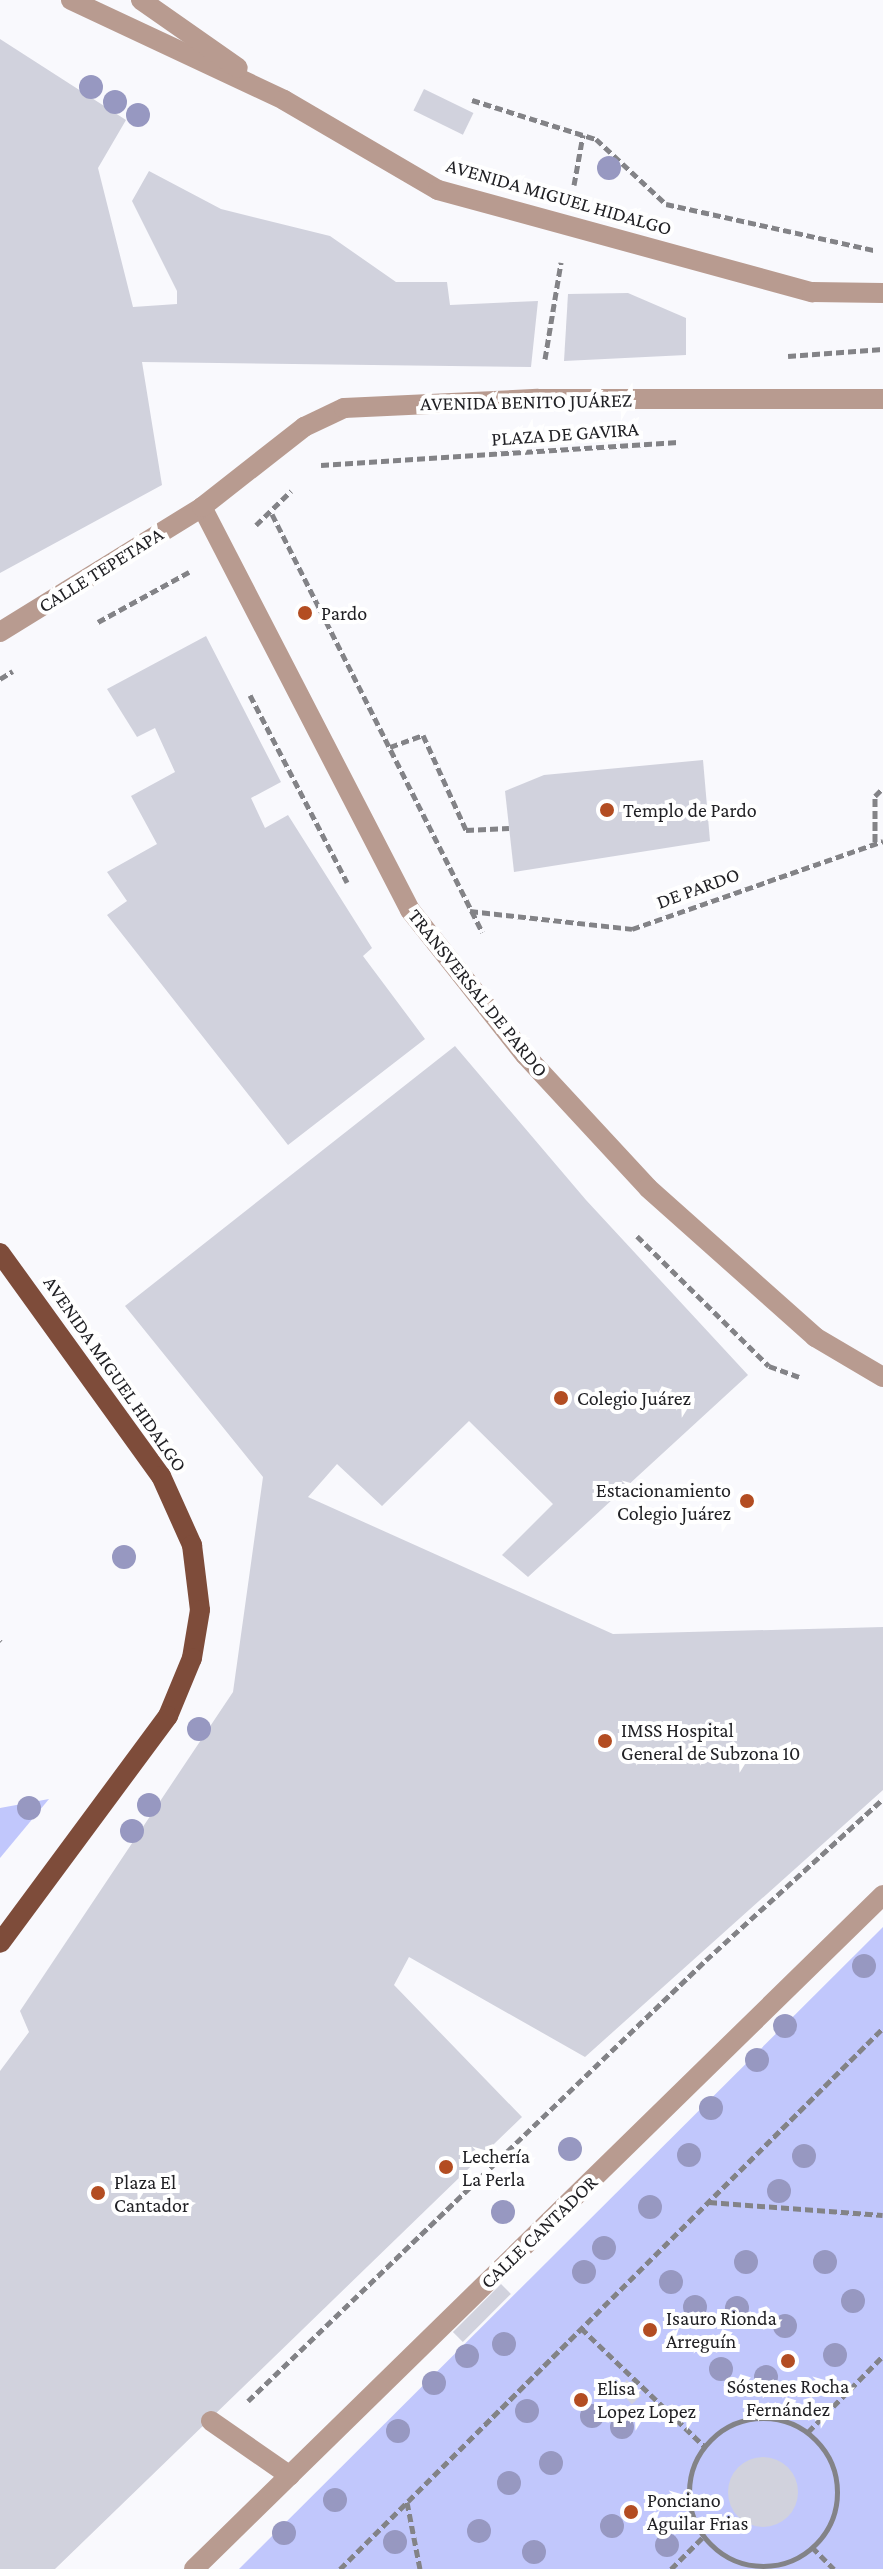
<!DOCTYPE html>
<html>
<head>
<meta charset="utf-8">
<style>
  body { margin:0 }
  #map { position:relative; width:883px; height:2569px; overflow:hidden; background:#f9f9fd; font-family:"Crimson Pro",serif }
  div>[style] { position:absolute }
  .green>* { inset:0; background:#c1c7fc }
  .building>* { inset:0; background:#d1d2dd; transform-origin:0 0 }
  .round { border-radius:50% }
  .path>* { height:5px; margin-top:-2.5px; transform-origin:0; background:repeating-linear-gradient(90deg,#838387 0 8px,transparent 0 12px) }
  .path>.ring { margin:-2.5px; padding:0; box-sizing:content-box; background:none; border:5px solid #838387; border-radius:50% }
  .service>* { height:20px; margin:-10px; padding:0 10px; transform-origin:10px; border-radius:10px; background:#b89b90 }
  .minor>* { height:20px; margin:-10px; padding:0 10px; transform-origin:10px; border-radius:10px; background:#b89b90 }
  .primary>* { height:20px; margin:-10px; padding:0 10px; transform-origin:10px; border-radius:10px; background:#7e4c3a }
  .trees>* { width:24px; height:24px; margin:-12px; border-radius:50%; background:#9798c1 }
  .dots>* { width:22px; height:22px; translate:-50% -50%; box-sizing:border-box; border:4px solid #fff; border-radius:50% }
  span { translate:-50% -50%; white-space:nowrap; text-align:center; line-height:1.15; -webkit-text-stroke:8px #fff; paint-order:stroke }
  .street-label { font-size:20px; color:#212125 }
  .poi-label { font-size:20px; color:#212125 }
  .left { translate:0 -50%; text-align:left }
  .right { translate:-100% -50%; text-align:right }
</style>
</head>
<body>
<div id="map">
  <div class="green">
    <div style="clip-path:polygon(49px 1799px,0 1858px,0 1808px)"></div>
    <div style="clip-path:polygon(883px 1927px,883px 2569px,239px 2569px)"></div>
  </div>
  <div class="building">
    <div style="clip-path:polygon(0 39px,126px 120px,98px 168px,133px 307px,177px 304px,177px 291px,132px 201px,149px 171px,221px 209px,330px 236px,396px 282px,447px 282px,450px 305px,538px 301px,531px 367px,142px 362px,162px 485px,0 573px)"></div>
    <div style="left:424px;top:89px;width:55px;height:24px;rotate:26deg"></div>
    <div style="clip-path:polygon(628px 293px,686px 318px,686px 355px,564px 361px,568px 294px)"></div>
    <div style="clip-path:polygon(206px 636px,281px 782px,251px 798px,265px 828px,288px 815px,372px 948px,363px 956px,425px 1039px,288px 1145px,107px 915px,127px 901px,107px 872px,157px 844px,131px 796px,175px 772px,155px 728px,137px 737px,107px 689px)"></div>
    <div style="clip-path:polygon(703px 760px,710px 841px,514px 872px,505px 791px,544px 775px)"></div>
    <div style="clip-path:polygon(455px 1046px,586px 1200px,748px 1375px,528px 1577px,502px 1555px,553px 1504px,469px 1421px,382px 1506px,337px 1464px,308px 1497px,613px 1634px,883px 1627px,883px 1790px,585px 2057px,409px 1957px,394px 1985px,522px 2117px,55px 2569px,0 2569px,0 2071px,29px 2032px,20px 2011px,233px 1692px,263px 1477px,125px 1306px)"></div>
    <div style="left:501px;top:2284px;width:14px;height:68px;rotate:45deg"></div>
    <div style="left:627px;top:2380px;width:21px;height:13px;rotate:47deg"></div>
    <div class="round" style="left:728px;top:2457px;width:70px;height:70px"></div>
  </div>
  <div class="path">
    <div style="left:472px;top:100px;width:130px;rotate:17.5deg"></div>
    <div style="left:596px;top:139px;width:96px;rotate:42.9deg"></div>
    <div style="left:666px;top:204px;width:213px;rotate:12.5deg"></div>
    <div style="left:574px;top:185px;width:51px;rotate:-79.8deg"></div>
    <div style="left:788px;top:356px;width:95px;rotate:-4.2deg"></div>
    <div style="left:545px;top:359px;width:98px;rotate:-80.6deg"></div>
    <div style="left:321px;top:465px;width:358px;rotate:-3.7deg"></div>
    <div style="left:272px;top:514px;width:468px;rotate:63.3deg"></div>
    <div style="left:256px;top:525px;width:49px;rotate:-44.2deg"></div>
    <div style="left:98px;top:622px;width:104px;rotate:-28.8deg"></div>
    <div style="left:0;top:679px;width:15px;rotate:-32deg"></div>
    <div style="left:250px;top:695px;width:211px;rotate:62.6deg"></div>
    <div style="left:390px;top:747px;width:35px;rotate:-20deg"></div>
    <div style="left:423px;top:735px;width:104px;rotate:65.6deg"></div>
    <div style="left:466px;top:830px;width:43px;rotate:-2.7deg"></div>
    <div style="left:875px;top:842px;width:46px;rotate:-90deg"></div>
    <div style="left:875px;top:796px;width:11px;rotate:-45deg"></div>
    <div style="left:470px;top:911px;width:163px;rotate:6.3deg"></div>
    <div style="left:632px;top:929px;width:266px;rotate:-19.3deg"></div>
    <div style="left:637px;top:1236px;width:185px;rotate:44.6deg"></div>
    <div style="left:769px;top:1366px;width:32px;rotate:20deg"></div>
    <div style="left:0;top:1641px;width:1px;rotate:45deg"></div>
    <div style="left:709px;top:2202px;width:174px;rotate:4.3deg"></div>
    <div style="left:581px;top:2328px;width:170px;rotate:43.8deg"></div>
    <div style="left:248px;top:2401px;width:636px;rotate:-43.92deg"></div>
    <div style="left:706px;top:1960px;width:239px;rotate:-42.3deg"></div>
    <div class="ring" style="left:689px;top:2418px;width:143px;height:143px"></div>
    <div style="left:808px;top:2432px;width:107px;rotate:-45.4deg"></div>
    <div style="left:407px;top:2502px;width:68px;rotate:79deg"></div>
    <div style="left:812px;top:2547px;width:31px;rotate:45deg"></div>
    <div style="left:340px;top:2569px;width:767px;rotate:-44.89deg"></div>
    <div style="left:671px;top:2569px;width:45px;rotate:-45deg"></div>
  </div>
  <div class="service">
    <div style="left:211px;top:2421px;width:96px;rotate:34.8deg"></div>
  </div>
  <div class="minor">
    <div style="left:71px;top:0;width:235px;rotate:25.1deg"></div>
    <div style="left:284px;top:100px;width:178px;rotate:30.3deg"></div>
    <div style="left:438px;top:190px;width:388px;rotate:15.3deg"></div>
    <div style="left:812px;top:292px;width:71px;rotate:0.8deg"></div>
    <div style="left:141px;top:0;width:118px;rotate:35deg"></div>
    <div style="left:202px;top:507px;width:454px;rotate:62.7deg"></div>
    <div style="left:410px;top:910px;width:185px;rotate:51.6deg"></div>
    <div style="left:525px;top:1055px;width:181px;rotate:47.2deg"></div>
    <div style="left:648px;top:1188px;width:224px;rotate:41.7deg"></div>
    <div style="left:815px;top:1337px;width:79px;rotate:30.5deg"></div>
    <div style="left:0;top:632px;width:238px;rotate:-31.7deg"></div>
    <div style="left:202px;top:507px;width:130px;rotate:-38.1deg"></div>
    <div style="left:304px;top:427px;width:44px;rotate:-25.4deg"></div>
    <div style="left:344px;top:408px;width:194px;rotate:-2.7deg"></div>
    <div style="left:538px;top:399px;width:345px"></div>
    <div style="left:194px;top:2569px;width:964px;rotate:-44.37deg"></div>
  </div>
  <div class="primary">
    <div style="left:0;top:1253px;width:275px;rotate:54.2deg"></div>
    <div style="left:161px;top:1476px;width:76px;rotate:65.8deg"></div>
    <div style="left:192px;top:1545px;width:65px;rotate:83deg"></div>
    <div style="left:200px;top:1610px;width:49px;rotate:99.5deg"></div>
    <div style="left:192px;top:1658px;width:63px;rotate:112.5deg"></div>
    <div style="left:168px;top:1716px;width:282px;rotate:126.5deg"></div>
  </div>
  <div class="trees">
    <div style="left:91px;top:87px"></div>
    <div style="left:115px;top:102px"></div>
    <div style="left:138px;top:115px"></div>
    <div style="left:609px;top:168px"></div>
    <div style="left:124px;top:1557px"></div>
    <div style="left:199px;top:1729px"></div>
    <div style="left:149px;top:1805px"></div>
    <div style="left:29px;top:1808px"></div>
    <div style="left:132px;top:1831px"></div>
    <div style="left:864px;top:1966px"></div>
    <div style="left:785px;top:2026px"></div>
    <div style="left:757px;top:2060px"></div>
    <div style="left:711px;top:2108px"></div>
    <div style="left:570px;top:2149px"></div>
    <div style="left:689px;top:2155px"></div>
    <div style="left:804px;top:2156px"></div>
    <div style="left:779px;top:2191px"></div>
    <div style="left:650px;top:2207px"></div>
    <div style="left:503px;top:2212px"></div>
    <div style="left:604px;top:2248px"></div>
    <div style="left:746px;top:2262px"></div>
    <div style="left:825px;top:2262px"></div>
    <div style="left:584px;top:2272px"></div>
    <div style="left:671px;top:2282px"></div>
    <div style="left:853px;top:2301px"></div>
    <div style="left:695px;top:2307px"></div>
    <div style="left:737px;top:2308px"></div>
    <div style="left:785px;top:2326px"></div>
    <div style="left:504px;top:2344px"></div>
    <div style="left:835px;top:2355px"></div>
    <div style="left:467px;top:2356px"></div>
    <div style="left:721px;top:2369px"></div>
    <div style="left:766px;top:2377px"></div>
    <div style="left:434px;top:2383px"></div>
    <div style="left:527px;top:2411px"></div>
    <div style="left:592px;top:2416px"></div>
    <div style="left:622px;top:2427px"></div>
    <div style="left:398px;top:2431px"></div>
    <div style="left:551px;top:2463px"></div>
    <div style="left:509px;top:2483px"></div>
    <div style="left:335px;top:2500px"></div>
    <div style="left:612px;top:2526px"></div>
    <div style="left:479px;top:2531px"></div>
    <div style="left:284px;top:2533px"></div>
    <div style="left:395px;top:2542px"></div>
    <div style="left:667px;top:2545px"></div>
    <div style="left:534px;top:2552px"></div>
  </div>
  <div class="dots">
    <div style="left:305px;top:613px;background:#b34d22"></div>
    <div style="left:607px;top:810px;background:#b34d22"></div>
    <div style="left:561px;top:1398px;background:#b34d22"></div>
    <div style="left:747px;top:1501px;background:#b34d22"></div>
    <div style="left:605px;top:1741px;background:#b34d22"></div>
    <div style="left:446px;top:2167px;background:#b34d22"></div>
    <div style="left:98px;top:2193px;background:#b34d22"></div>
    <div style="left:650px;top:2330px;background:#b34d22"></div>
    <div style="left:788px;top:2361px;background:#b34d22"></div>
    <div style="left:581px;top:2400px;background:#b34d22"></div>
    <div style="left:631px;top:2512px;background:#b34d22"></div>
  </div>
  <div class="street-label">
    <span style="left:559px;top:197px;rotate:16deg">AVENIDA MIGUEL HIDALGO</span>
    <span style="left:526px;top:402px;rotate:-1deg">AVENIDA BENITO JUÁREZ</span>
    <span style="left:565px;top:434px;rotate:-4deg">PLAZA DE GAVIRA</span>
    <span style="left:101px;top:570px;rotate:-32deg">CALLE TEPETAPA</span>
    <span style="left:698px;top:888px;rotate:-20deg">DE PARDO</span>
    <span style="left:478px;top:993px;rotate:51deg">TRANSVERSAL DE PARDO</span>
    <span style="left:115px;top:1374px;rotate:55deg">AVENIDA MIGUEL HIDALGO</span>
    <span style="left:539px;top:2232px;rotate:-44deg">CALLE CANTADOR</span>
  </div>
  <div class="poi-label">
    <span class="left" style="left:321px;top:613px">Pardo</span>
    <span class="left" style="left:623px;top:810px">Templo de Pardo</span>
    <span class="left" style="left:577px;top:1398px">Colegio Juárez</span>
    <span class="right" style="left:731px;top:1502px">Estacionamiento<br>Colegio Juárez</span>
    <span class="left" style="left:621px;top:1742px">IMSS Hospital<br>General de Subzona 10</span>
    <span class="left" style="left:462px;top:2168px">Lechería<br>La Perla</span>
    <span class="left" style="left:114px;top:2194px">Plaza El<br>Cantador</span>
    <span class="left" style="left:666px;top:2330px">Isauro Rionda<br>Arreguín</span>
    <span style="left:788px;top:2398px">Sóstenes Rocha<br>Fernández</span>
    <span class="left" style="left:597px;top:2400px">Elisa<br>Lopez Lopez</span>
    <span class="left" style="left:647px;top:2512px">Ponciano<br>Aguilar Frias</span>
  </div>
</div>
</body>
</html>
